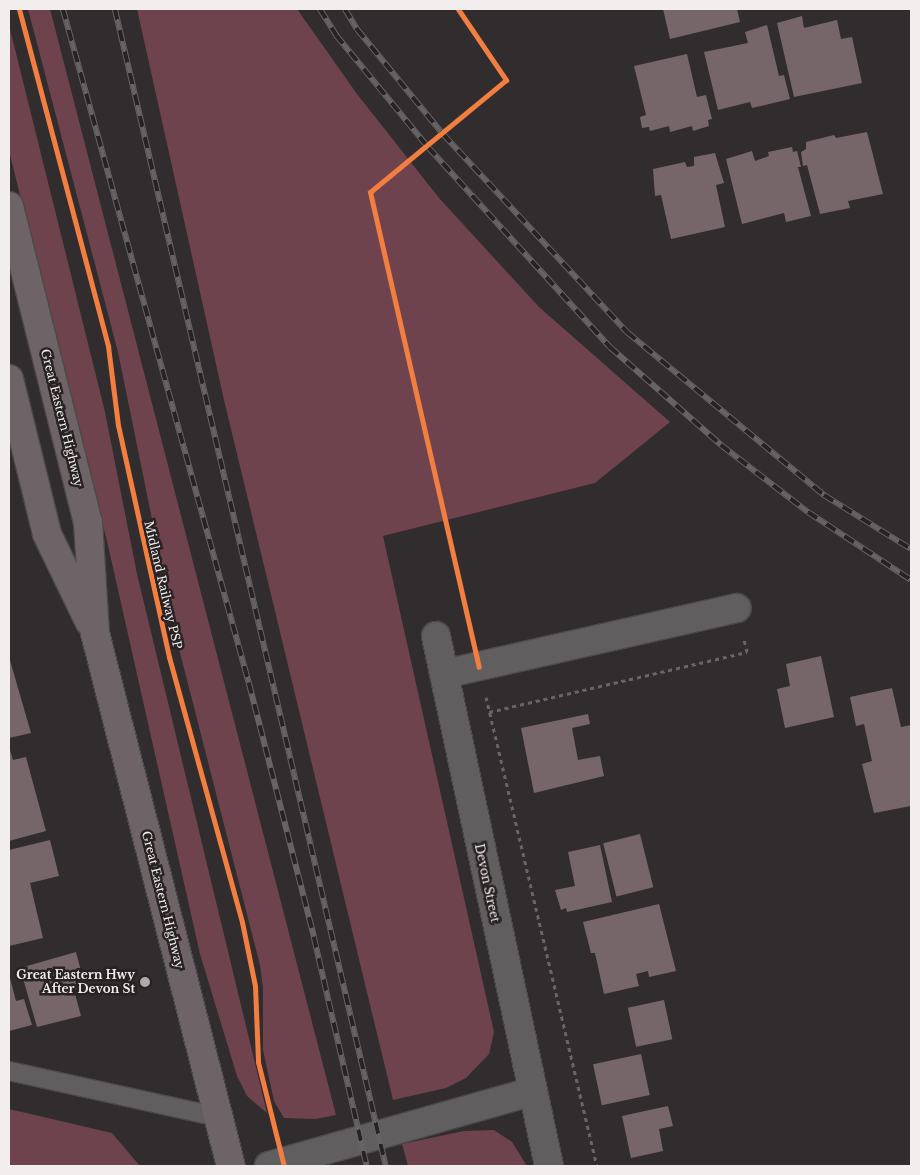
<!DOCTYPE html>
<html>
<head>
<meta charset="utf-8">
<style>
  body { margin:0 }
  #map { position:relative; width:920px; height:1175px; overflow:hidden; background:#312d2e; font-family:"Libre Baskerville",serif }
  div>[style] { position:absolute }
  .green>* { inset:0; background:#6e434d }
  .building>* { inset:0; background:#766669; transform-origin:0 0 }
  .path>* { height:3px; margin-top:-1.5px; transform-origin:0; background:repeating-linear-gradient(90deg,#676565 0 4px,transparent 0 8px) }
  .roads { filter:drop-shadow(1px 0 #4c494a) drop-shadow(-1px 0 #4c494a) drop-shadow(0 1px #4c494a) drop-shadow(0 -1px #4c494a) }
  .lane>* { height:18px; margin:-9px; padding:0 9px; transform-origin:9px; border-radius:9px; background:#615e5f }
  .street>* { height:28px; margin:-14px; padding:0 14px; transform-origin:14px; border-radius:14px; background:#615e5f }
  .highway>* { height:28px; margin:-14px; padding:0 14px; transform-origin:14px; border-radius:14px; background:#6e6467 }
  .rail>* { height:5.5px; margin-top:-2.75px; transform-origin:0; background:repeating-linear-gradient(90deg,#282223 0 11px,#656363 0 22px); box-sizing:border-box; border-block:1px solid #656363 }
  .cycleway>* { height:5px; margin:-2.5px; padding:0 2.5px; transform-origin:2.5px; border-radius:2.5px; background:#f27e40 }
  .dots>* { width:14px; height:14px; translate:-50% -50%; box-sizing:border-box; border:2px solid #282223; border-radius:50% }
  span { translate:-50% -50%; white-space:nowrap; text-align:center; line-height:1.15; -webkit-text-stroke:5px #282223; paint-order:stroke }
  .street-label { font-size:12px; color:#f2eeee }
  .poi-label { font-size:12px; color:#f2eeee; font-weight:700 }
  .right { translate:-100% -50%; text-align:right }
  .frame { position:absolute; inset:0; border:10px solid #f2eeee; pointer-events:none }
</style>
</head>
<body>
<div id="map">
  <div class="green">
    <div style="clip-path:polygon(28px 9px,50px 9px,336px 1115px,316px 1119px,284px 1118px,274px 1101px,263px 1050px,263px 988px,260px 965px,176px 637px,118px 352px)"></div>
    <div style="clip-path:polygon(137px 9px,297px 9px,357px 94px,439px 198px,539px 307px,670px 422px,595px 483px,383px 536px,494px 1032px,489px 1054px,466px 1078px,446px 1088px,393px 1100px,224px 400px)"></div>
    <div style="clip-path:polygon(9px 25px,105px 412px,137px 574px,267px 1113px,247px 1096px,237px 1076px,200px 954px,107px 541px,9px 151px)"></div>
    <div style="clip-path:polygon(9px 1109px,112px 1133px,140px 1166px,9px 1166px)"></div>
    <div style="clip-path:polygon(494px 1130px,512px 1142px,527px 1166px,408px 1166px,402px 1144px,464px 1131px)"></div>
  </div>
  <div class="building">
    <div style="clip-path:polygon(663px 9px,737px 9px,740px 22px,670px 39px)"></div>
    <div style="clip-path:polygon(802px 16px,804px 28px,837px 20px,841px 39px,852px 37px,862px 83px,794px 97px,777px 23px)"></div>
    <div style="clip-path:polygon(767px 25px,779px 76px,784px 75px,790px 99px,752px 108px,750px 102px,718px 110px,704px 52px,748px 43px,745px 32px)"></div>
    <div style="clip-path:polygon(687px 54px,697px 97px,706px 95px,712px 119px,708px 120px,709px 126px,693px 131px,692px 126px,670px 132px,669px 126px,650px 131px,649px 127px,642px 128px,640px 117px,646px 115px,634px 66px)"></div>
    <div style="clip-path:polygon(867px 132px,883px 194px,848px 201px,850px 208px,820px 214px,807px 165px,803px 166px,801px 152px,806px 149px,806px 142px,834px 135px,836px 138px)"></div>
    <div style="clip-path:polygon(792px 147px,793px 152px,797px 151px,801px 167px,798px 167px,811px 216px,786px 222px,784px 213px,742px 224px,726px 159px,752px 151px,755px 161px,769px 156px,768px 152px)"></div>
    <div style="clip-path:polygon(715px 153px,724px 183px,716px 185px,725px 227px,671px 239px,661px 195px,655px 196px,653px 169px,685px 162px,687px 167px,694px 166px,694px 157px)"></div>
    <div style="clip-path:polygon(821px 656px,834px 717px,785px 728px,777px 689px,790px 686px,786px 664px)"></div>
    <div style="clip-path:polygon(9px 657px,31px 733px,9px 738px)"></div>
    <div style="clip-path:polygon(892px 688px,901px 727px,911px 725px,911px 806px,874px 813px,862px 764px,872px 761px,864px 724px,856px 726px,850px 697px)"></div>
    <div style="clip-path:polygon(588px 714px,590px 724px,572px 728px,578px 760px,600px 756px,604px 776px,534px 793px,521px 728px)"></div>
    <div style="clip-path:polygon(9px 747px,13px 760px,26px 757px,46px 831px,9px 841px)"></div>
    <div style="left:640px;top:834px;width:55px;height:38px;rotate:76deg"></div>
    <div style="clip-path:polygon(50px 840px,59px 876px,30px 883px,43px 938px,9px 946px,9px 850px)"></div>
    <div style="clip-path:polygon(600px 845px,612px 902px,567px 912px,566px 908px,561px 910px,555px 890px,575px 886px,568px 852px)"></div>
    <div style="clip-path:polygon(659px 904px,676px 971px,649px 977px,648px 971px,636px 974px,639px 986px,604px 994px,595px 953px,591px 953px,583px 922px)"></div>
    <div style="clip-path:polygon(76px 952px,85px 986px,74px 990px,81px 1016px,37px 1027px,20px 968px)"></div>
    <div style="clip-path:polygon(9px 974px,16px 1001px,24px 999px,32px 1025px,9px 1031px)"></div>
    <div style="left:664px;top:1000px;width:40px;height:37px;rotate:78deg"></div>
    <div style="left:641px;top:1054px;width:42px;height:49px;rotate:78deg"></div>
    <div style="clip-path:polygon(668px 1106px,673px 1126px,659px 1129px,663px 1151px,631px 1158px,622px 1116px)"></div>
  </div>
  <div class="path">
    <div style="left:486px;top:697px;width:482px;rotate:76.7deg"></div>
    <div style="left:489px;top:712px;width:265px;rotate:-13.1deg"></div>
    <div style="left:747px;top:652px;width:13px;rotate:-103deg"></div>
  </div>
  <div class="roads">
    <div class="lane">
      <div style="left:9px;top:1071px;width:214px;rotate:12.4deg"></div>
    </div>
    <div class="street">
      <div style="left:436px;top:636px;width:542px;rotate:77.96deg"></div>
      <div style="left:444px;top:674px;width:300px;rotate:-12.7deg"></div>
      <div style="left:269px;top:1166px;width:272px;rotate:-15.8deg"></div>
    </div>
    <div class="highway">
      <div style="left:9px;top:206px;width:326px;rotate:76deg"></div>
      <div style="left:88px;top:522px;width:111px;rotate:86.4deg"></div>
      <div style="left:95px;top:633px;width:550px;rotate:75.69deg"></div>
      <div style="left:9px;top:379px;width:160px;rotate:76.2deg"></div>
      <div style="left:47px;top:534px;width:97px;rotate:64.2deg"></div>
    </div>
  </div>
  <div class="rail">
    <div style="left:63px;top:9px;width:699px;rotate:74.57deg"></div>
    <div style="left:249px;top:683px;width:262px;rotate:75.6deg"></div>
    <div style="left:314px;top:937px;width:235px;rotate:77deg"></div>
    <div style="left:115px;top:9px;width:1188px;rotate:76.82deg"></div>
    <div style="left:320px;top:9px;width:31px;rotate:58deg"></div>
    <div style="left:336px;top:35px;width:145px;rotate:50.6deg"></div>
    <div style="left:428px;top:147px;width:270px;rotate:47.7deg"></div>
    <div style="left:610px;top:347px;width:148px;rotate:41.4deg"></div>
    <div style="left:721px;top:445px;width:110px;rotate:37.6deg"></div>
    <div style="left:808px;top:512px;width:123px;rotate:33.4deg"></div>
    <div style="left:345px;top:9px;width:23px;rotate:59deg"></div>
    <div style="left:357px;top:29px;width:136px;rotate:50.7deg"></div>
    <div style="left:443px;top:134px;width:270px;rotate:47.1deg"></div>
    <div style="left:627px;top:332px;width:256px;rotate:39.6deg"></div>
    <div style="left:824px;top:495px;width:102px;rotate:31.8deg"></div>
  </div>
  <div class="cycleway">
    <div style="left:19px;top:9px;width:349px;rotate:75.2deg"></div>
    <div style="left:108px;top:346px;width:80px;rotate:82.8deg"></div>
    <div style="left:118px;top:425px;width:238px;rotate:77.6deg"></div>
    <div style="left:169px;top:657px;width:275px;rotate:74.6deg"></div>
    <div style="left:242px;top:922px;width:65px;rotate:78.5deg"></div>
    <div style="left:255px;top:986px;width:76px;rotate:87.7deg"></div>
    <div style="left:258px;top:1062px;width:107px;rotate:76deg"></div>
    <div style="left:458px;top:9px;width:86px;rotate:55.9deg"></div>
    <div style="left:506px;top:80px;width:176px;rotate:140.5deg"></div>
    <div style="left:370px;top:192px;width:487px;rotate:77.1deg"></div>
  </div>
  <div class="dots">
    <div style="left:145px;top:982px;background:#aeaaab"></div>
  </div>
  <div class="street-label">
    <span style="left:62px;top:418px;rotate:76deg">Great Eastern Highway</span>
    <span style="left:163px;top:585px;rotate:77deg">Midland Railway PSP</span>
    <span style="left:487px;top:883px;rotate:78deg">Devon Street</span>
    <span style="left:163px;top:900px;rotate:76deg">Great Eastern Highway</span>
  </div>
  <div class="poi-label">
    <span class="right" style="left:135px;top:982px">Great Eastern Hwy<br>After Devon St</span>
  </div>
  <div class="frame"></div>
</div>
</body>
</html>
